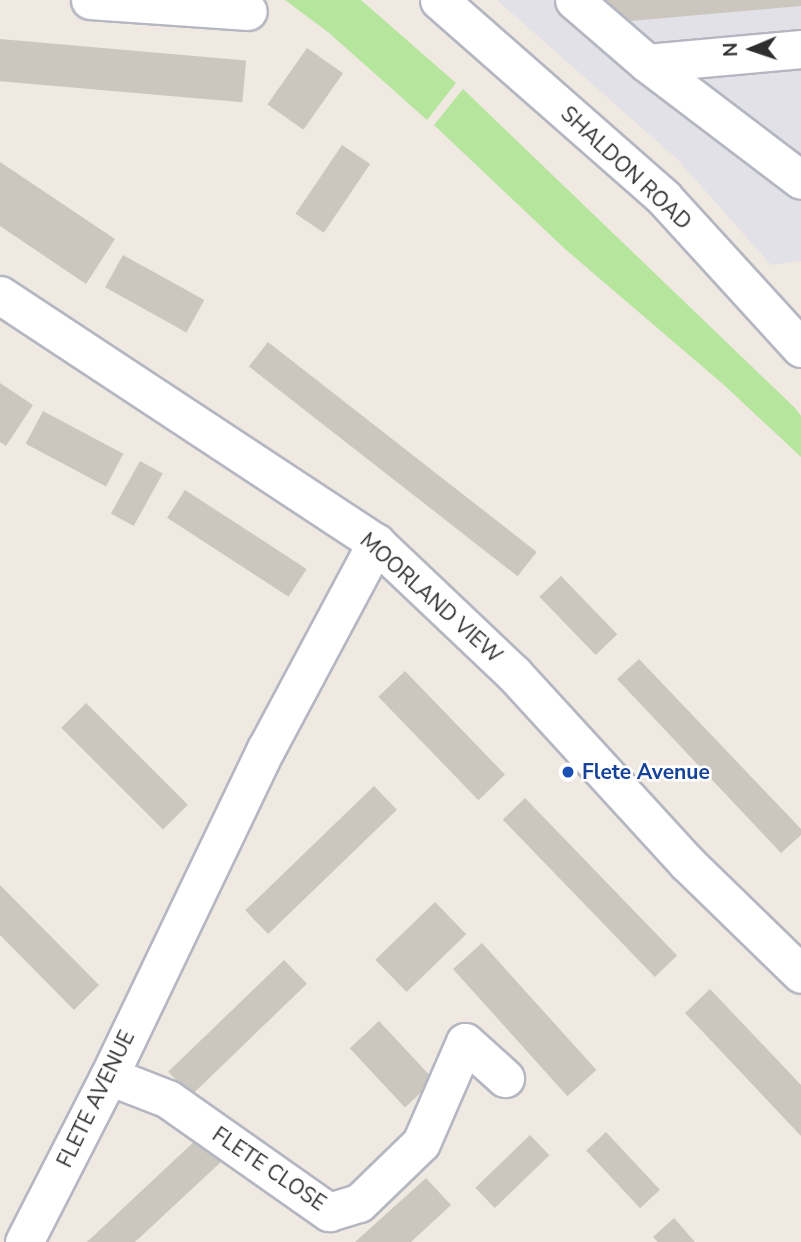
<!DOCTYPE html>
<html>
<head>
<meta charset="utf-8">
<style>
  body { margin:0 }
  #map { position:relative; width:801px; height:1242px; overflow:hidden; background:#efe9e1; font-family:"Nunito Sans",sans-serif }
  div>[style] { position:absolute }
  .industrial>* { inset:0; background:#e3e1e8 }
  .green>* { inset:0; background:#b6e59e }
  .building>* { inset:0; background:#cbc7bf; transform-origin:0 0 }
  .roads { filter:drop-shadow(2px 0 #b4b7c1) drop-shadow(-2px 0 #b4b7c1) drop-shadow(0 2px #b4b7c1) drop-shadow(0 -2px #b4b7c1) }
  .minor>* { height:37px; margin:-18.5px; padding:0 18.5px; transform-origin:18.5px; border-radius:18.5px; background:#fff }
  .dots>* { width:19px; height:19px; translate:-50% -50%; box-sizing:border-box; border:4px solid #fff; border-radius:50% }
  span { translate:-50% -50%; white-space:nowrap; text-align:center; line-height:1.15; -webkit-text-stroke:5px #fff; paint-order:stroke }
  .street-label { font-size:21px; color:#2e2e2e }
  .transit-label { font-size:21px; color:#164399; font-weight:700 }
  .left { translate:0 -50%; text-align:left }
  .north { position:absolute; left:717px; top:14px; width:70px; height:70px; -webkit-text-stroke:5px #fff; paint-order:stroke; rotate:268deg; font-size:19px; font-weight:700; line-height:28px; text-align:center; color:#2e2e2e }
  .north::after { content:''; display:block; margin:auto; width:24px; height:32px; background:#2e2e2e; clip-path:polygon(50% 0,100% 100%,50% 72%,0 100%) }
</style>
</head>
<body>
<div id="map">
  <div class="industrial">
    <div style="clip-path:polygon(497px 0,801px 0,801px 261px,771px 265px,677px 159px)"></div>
  </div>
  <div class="green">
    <div style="clip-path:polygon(285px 0,361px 0,456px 83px,427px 120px,328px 32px)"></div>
    <div style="clip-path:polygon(463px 89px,795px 408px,801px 416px,801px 457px,724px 385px,565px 249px,434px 125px)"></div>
  </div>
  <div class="building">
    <div style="clip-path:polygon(593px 0,801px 0,801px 6px,619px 22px)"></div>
    <div style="left:0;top:39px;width:247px;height:42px;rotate:5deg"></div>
    <div style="left:307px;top:48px;width:44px;height:69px;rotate:35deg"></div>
    <div style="left:342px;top:145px;width:34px;height:83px;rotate:34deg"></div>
    <div style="clip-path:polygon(0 162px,115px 239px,86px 284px,0 226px)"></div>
    <div style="left:123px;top:255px;width:93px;height:37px;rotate:29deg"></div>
    <div style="left:268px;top:342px;width:341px;height:31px;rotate:38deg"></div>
    <div style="clip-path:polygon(0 383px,33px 405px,6px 446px,0 442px)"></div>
    <div style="left:43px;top:411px;width:91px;height:37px;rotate:28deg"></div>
    <div style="left:140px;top:461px;width:26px;height:60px;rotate:29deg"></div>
    <div style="left:185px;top:490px;width:145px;height:33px;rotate:33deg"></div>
    <div style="left:561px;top:576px;width:81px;height:30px;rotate:46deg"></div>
    <div style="clip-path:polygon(639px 659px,801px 829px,801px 835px,781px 853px,617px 679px)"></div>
    <div style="left:405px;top:671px;width:144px;height:37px;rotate:46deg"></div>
    <div style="left:86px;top:703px;width:144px;height:35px;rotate:45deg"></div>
    <div style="left:374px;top:786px;width:33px;height:179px;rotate:46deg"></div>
    <div style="left:525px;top:798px;width:219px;height:31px;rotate:46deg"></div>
    <div style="clip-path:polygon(0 885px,99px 985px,74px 1010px,0 935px)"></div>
    <div style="left:435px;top:902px;width:45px;height:83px;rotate:46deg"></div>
    <div style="left:482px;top:943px;width:171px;height:39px;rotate:48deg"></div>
    <div style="left:284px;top:960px;width:33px;height:161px;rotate:46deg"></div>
    <div style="clip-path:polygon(710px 989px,801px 1085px,801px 1136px,685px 1013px)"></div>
    <div style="left:379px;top:1021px;width:81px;height:40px;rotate:47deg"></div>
    <div style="left:606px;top:1132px;width:79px;height:27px;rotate:47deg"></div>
    <div style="left:530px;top:1135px;width:28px;height:76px;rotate:46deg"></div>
    <div style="clip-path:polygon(199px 1137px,222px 1161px,135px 1242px,87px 1242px)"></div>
    <div style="clip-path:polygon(426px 1178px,451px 1205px,411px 1242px,355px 1242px)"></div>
    <div style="clip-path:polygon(674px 1218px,695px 1242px,658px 1242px,653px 1237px)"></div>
  </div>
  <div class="roads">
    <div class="minor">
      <div style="left:90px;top:0;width:158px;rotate:4deg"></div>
      <div style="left:439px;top:0;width:300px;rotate:41.3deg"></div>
      <div style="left:664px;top:198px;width:203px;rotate:47.6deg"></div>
      <div style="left:574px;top:0;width:96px;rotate:40.8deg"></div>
      <div style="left:647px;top:63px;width:193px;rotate:37.2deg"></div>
      <div style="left:647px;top:63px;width:155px;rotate:-5.2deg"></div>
      <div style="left:0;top:295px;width:450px;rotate:33.4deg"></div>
      <div style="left:376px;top:543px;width:190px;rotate:43.5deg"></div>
      <div style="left:514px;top:674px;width:256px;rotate:47.5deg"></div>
      <div style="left:687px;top:863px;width:159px;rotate:44.2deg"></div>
      <div style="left:109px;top:1076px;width:63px;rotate:21.3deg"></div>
      <div style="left:168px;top:1099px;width:197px;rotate:35.1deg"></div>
      <div style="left:329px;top:1212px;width:31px;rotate:-17deg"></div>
      <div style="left:359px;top:1203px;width:86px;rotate:-44.1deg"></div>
      <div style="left:421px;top:1143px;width:110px;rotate:-66.5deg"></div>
      <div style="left:465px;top:1042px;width:54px;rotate:42deg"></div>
      <div style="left:24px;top:1242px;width:186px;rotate:-62.9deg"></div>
      <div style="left:109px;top:1076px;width:363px;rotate:-64.4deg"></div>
      <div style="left:266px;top:749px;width:234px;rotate:-61.9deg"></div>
    </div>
  </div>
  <div class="dots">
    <div style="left:568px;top:772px;background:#1a4fb4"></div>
  </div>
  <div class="street-label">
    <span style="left:626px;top:168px;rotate:43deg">SHALDON ROAD</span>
    <span style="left:431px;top:598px;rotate:42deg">MOORLAND VIEW</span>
    <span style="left:96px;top:1099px;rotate:-64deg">FLETE AVENUE</span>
    <span style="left:269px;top:1169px;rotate:34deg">FLETE CLOSE</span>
  </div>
  <div class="transit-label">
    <span class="left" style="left:582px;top:772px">Flete Avenue</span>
  </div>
  <div class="north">N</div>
</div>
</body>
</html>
